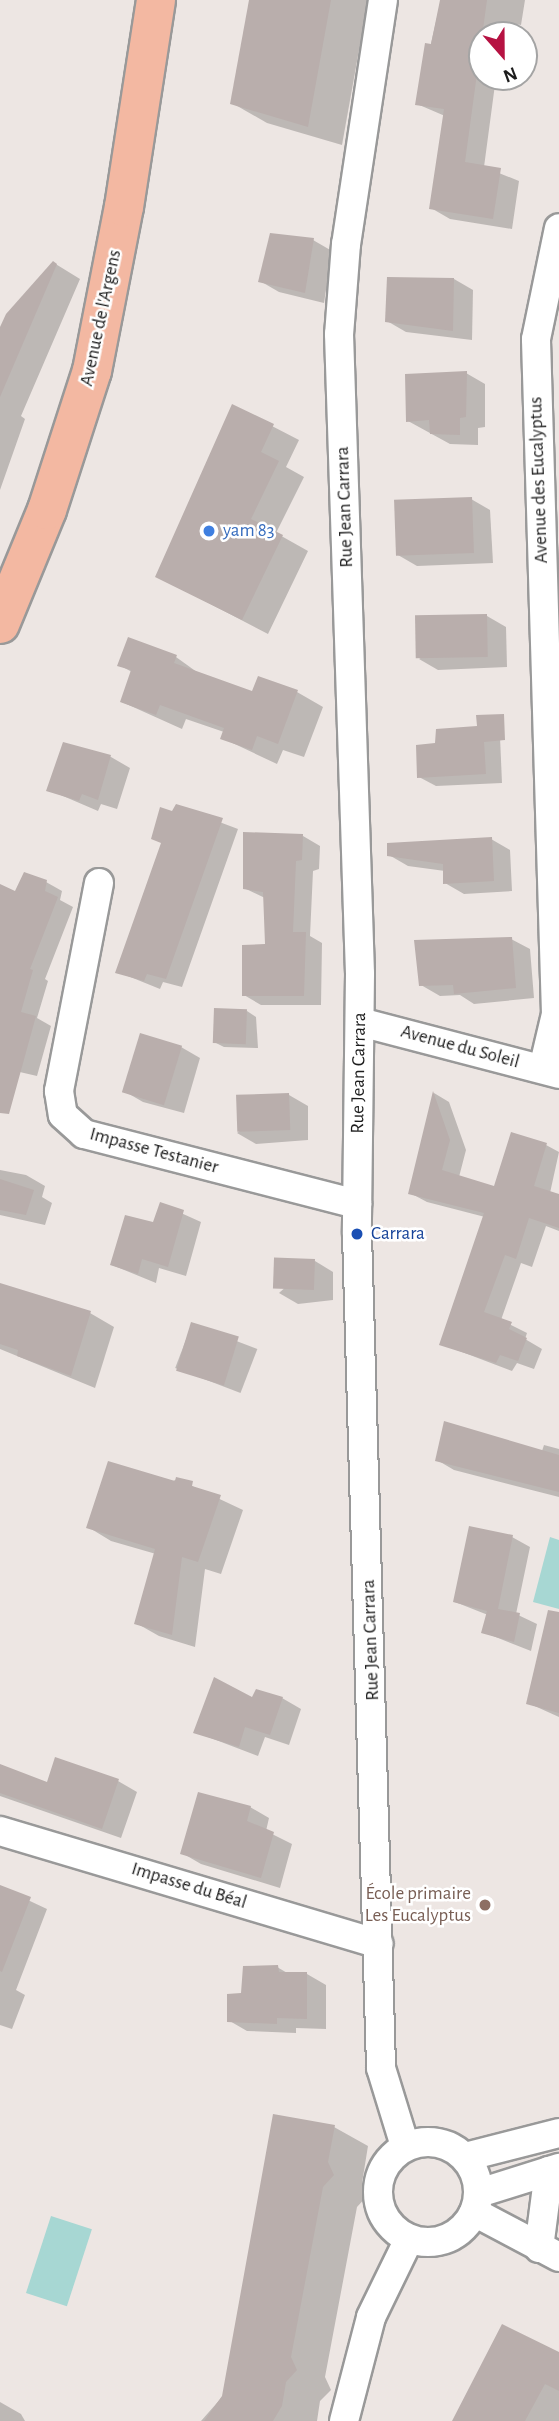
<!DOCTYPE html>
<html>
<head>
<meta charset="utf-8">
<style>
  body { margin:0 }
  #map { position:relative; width:559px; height:2421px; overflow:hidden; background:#ede6e3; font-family:"Alegreya Sans",sans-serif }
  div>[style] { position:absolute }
  .water>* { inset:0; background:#a7d7d3; transform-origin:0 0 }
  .shadow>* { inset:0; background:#0003; transform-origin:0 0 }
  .building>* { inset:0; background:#b9aeac; transform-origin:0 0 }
  .roads { filter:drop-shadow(2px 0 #999) drop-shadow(-2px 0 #999) drop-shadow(0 2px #999) drop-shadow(0 -2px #999) }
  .minor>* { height:28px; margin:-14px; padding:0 14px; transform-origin:14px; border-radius:14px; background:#fff }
  .minor>.ring { margin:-14px; padding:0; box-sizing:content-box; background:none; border:28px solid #fff; border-radius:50% }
  .primary>* { height:38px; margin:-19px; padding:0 19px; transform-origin:19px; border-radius:19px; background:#f3b8a2 }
  .dots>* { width:19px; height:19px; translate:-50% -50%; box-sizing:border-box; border:4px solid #fff; border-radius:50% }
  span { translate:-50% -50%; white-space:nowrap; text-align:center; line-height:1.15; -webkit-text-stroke:5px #fff; paint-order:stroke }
  .street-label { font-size:19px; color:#1c1c1c }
  .shop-label { font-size:19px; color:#366cbe }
  .left { translate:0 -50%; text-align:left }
  .transit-label { font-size:19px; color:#164399 }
  .education-label { font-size:19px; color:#785e54 }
  .right { translate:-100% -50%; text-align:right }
  .north { position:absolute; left:468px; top:21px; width:70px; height:70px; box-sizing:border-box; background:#fff; border:2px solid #a4a4a4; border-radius:50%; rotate:159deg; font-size:19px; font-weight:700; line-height:28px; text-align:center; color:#1c1c1c }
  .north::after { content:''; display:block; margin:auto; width:24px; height:32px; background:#b61242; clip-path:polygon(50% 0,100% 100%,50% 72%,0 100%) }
</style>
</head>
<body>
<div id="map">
  <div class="water">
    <div style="clip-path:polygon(550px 1537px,559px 1540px,559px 1609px,533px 1602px)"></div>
    <div style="left:51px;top:2216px;width:43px;height:81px;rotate:18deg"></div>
  </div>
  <div class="shadow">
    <div style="clip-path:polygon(251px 0,368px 0,342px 145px,267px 123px,232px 103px)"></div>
    <div style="clip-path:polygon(441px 0,525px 0,521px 25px,504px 22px,502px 35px,482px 35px,482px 77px,496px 77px,484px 167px,519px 181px,512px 229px,450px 219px,431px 208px,445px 116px,417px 104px)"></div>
    <div style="clip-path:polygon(313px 240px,332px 251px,324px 303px,279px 292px,260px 281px)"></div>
    <div style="clip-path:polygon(54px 263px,80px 279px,21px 416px,25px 419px,0 490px,0 331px)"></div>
    <div style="clip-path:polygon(454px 279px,473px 290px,472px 340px,406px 332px,387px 321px)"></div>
    <div style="clip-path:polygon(466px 373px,485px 384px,485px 427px,478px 428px,478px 445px,450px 444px,408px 421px)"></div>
    <div style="clip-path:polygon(233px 406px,299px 440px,286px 467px,304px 477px,276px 533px,308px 551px,268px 634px,157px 576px)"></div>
    <div style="clip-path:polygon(471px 499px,490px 510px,493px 563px,417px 566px,398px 555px)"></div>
    <div style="clip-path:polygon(487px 616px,506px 627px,507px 667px,438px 670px,419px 659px)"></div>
    <div style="clip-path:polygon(176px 657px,201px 675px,253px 693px,297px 692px,323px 707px,304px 757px,283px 750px,277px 764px,222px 738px,224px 732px,186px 719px,182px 729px,122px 702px,132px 672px,119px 665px)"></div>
    <div style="clip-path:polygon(500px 737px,502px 783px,436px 786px,419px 777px,417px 747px)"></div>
    <div style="clip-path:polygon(64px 744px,111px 757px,130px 768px,117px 809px,101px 804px,98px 811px,49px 790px)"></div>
    <div style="clip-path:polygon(177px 806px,238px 829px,182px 987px,163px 982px,160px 989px,118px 972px)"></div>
    <div style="clip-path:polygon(303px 836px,320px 846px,319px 869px,313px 871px,310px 936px,322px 943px,321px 1005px,261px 1005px,244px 995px,266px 946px,265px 898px,244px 888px)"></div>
    <div style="clip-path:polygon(491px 839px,510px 850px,512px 891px,464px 894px,445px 883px,445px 871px,408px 866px,389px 855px)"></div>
    <div style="clip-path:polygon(46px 882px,62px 891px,60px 900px,73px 907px,45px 979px,48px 981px,37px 1018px,51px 1026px,37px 1076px,11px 1070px,0 1095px,0 935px,16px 893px)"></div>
    <div style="clip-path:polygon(511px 939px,530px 949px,534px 998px,474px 1004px,460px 995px,440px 996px,421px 985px)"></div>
    <div style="clip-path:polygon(247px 1011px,256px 1017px,258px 1048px,224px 1047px,214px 1042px)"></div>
    <div style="clip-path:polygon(181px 1047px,200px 1058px,184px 1113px,143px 1102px,124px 1091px)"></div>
    <div style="clip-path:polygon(434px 1093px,449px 1102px,466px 1150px,459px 1177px,496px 1188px,546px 1145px,559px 1152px,550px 1193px,559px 1196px,559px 1231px,546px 1226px,532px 1267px,521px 1263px,501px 1320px,527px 1333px,525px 1339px,542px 1349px,534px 1369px,517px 1363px,512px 1371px,441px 1344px,485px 1217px,427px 1202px,410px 1193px)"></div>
    <div style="clip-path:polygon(289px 1095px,308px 1106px,308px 1140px,256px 1144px,237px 1133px)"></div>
    <div style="clip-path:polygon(0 1170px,26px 1175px,45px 1186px,42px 1197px,52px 1203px,45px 1225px,0 1215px)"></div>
    <div style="clip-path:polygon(161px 1204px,201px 1222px,186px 1276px,159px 1268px,156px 1283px,112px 1265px,154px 1224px)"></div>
    <div style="clip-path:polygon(315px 1261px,333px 1272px,333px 1300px,298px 1304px,279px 1293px)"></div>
    <div style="clip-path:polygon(0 1285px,90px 1313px,114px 1327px,95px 1388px,0 1349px)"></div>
    <div style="left:192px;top:1324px;width:70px;height:47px;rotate:21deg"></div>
    <div style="clip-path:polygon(544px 1445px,559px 1449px,559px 1497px,454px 1470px,437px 1460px,542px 1451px)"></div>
    <div style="clip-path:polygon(177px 1479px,243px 1510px,221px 1574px,205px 1569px,195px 1647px,159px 1636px,136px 1623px,156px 1554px,111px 1541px,88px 1527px)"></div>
    <div style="clip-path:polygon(512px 1537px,530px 1547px,516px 1614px,537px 1624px,531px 1651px,483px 1632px,488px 1615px,455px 1602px)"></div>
    <div style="clip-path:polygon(559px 1644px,559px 1730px,559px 1717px,528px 1703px)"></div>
    <div style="clip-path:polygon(282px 1698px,301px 1709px,289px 1745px,265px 1737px,258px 1756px,195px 1732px,253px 1699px)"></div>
    <div style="clip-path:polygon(0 1766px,48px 1784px,118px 1781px,137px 1792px,121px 1838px,0 1796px)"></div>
    <div style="clip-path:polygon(250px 1807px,269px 1818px,266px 1831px,292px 1844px,280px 1888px,201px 1864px,182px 1853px)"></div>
    <div style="clip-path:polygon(0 1887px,47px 1909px,16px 1990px,25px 1995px,12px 2029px,0 2025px)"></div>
    <div style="clip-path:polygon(277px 1967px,289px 1974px,307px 1974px,326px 1985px,326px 2029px,296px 2028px,296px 2033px,247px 2031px,228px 2020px,243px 1995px)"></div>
    <div style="clip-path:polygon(334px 2127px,368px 2146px,362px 2183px,368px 2195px,357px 2207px,325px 2377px,331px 2390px,320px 2401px,317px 2421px,201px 2421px,223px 2396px)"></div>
    <div style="clip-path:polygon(559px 2354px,559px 2421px,454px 2421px)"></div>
    <div style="clip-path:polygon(0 2402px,21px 2414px,25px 2421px,0 2421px)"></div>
  </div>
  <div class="building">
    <div style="clip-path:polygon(249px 0,331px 0,308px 127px,230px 104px)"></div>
    <div style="clip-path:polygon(440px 0,487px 0,465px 162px,501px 168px,493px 219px,429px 209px,444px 109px,415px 105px,425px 43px,431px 44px)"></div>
    <div style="clip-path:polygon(270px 233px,314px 238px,305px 293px,258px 282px)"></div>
    <div style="clip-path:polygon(53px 261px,57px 264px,0 397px,0 327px,6px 314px)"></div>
    <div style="clip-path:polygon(387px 277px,454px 278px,453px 331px,385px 322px)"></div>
    <div style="clip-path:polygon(467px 371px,466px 417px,460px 418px,460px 435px,430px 434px,429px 420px,406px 422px,405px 374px)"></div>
    <div style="clip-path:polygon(232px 404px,274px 424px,261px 452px,279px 461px,251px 519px,283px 535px,242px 620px,155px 577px)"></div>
    <div style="left:472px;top:497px;width:56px;height:78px;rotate:88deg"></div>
    <div style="left:487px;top:614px;width:43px;height:72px;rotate:89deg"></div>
    <div style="clip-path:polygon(128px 637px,177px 655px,174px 663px,252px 691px,258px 676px,298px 690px,278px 744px,257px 736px,252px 750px,220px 739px,224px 728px,160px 705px,156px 715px,120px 702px,131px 670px,117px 666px)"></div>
    <div style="clip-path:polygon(504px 714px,505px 740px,484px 742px,486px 774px,417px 778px,416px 745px,435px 743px,436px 729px,477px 726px,476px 715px)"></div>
    <div style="clip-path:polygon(63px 742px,111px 755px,98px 800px,82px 794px,79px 801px,46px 791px)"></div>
    <div style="clip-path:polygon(176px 804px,223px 818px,166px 979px,147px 974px,144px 981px,115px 973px,161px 843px,151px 839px,160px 807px,172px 811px)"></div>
    <div style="clip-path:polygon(243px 832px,303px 834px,302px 860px,296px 861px,293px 932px,306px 932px,304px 996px,242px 996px,242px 945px,265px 944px,263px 892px,243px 889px)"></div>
    <div style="clip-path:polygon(492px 837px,494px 881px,443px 884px,443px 864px,387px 856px,387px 843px)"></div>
    <div style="clip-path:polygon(24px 872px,47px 880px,45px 891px,58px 897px,30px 969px,33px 970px,21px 1012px,36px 1016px,9px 1114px,0 1113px,0 884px,15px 891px)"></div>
    <div style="clip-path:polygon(512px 937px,516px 988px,454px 994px,453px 985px,419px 986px,414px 940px)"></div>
    <div style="left:214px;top:1008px;width:33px;height:35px;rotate:2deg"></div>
    <div style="left:140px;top:1033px;width:44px;height:62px;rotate:17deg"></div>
    <div style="clip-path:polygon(433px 1091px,450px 1140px,442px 1170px,494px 1186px,511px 1132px,547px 1143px,534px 1186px,559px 1194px,559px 1228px,529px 1218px,516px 1259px,505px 1255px,484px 1312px,512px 1322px,509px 1329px,527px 1338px,518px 1361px,500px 1355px,496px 1363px,439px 1345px,484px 1213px,408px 1194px)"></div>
    <div style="left:289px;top:1093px;width:37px;height:53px;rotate:88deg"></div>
    <div style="clip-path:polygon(0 1179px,34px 1190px,26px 1215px,0 1210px)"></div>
    <div style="clip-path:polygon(160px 1202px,184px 1210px,168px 1267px,142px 1259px,138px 1274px,110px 1265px,125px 1215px,153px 1222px)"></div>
    <div style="left:315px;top:1259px;width:31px;height:41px;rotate:92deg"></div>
    <div style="clip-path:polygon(0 1283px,91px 1311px,71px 1376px,17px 1356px,18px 1350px,0 1344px)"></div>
    <div style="left:191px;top:1322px;width:50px;height:51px;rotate:17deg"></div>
    <div style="clip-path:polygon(444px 1421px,559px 1455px,559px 1492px,435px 1461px)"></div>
    <div style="clip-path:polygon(108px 1461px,175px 1481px,176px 1477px,193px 1481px,192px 1486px,221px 1495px,198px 1562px,182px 1557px,172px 1635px,134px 1624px,155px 1549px,86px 1528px)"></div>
    <div style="clip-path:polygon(469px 1526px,513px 1535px,498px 1609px,520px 1613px,514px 1642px,481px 1633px,487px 1611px,453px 1602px)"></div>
    <div style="clip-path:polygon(548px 1610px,559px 1612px,559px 1713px,526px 1704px)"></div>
    <div style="clip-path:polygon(214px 1677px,252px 1697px,256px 1689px,283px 1697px,270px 1735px,245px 1727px,239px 1747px,193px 1733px)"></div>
    <div style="clip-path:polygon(55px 1757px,119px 1779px,102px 1829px,0 1793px,0 1764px,47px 1782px)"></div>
    <div style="clip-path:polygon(198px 1792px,251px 1806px,247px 1821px,274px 1832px,261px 1878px,180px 1854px)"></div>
    <div style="clip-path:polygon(0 1885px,31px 1897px,2px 1972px,0 1971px)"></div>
    <div style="clip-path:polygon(278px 1965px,279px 1972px,307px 1972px,307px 2019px,277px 2018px,277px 2024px,227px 2022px,227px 1994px,241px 1993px,243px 1966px)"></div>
    <div style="clip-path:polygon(273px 2114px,335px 2125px,328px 2162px,334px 2175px,323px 2187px,291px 2357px,297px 2370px,286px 2382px,282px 2406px,273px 2421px,204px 2421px,222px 2396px)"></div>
    <div style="clip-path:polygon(502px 2324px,559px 2352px,559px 2391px,545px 2384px,525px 2421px,452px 2421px)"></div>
  </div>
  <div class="roads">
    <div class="minor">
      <div style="left:383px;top:0;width:247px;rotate:98.6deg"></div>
      <div style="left:346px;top:244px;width:90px;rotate:94.4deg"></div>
      <div style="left:339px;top:334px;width:640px;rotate:88.12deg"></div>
      <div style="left:360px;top:974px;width:260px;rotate:90.7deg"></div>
      <div style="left:357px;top:1234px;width:834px;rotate:88.35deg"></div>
      <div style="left:381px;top:2068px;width:82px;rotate:72.9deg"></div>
      <div style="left:99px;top:883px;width:212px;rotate:100.9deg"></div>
      <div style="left:59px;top:1091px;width:24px;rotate:81deg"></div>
      <div style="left:63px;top:1115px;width:28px;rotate:42deg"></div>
      <div style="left:84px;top:1134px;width:282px;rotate:14.4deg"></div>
      <div style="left:360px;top:1022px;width:206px;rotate:14.6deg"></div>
      <div style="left:543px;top:1069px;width:57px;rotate:-76.7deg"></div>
      <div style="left:556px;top:1014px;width:675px;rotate:-91.7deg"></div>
      <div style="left:536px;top:339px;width:113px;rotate:-78.3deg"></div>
      <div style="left:0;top:1831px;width:395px;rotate:16.6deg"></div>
      <div class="ring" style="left:378px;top:2142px;width:72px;height:72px"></div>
      <div style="left:465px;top:2157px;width:97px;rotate:-14.3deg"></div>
      <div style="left:479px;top:2193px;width:84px;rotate:-17.4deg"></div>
      <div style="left:474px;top:2212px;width:96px;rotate:27.9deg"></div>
      <div style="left:539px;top:2248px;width:78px;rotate:-82.6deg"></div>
      <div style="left:344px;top:2421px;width:107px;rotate:-75.4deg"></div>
      <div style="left:371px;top:2317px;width:87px;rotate:-64deg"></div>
    </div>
    <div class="primary">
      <div style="left:0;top:624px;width:123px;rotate:-67.6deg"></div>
      <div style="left:47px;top:510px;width:146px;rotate:-72.1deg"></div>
      <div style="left:92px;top:371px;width:167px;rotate:-79deg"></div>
      <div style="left:124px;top:207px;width:209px;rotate:-81.2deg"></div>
    </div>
  </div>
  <div class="dots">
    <div style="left:209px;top:531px;background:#3f7fe0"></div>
    <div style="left:357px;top:1234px;background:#1a4fb4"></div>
    <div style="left:485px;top:1905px;background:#8d6e63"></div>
  </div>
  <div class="street-label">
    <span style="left:101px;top:318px;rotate:-78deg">Avenue de l'Argens</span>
    <span style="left:539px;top:480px;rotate:-92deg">Avenue des Eucalyptus</span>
    <span style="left:345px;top:507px;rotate:-92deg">Rue Jean Carrara</span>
    <span style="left:460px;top:1047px;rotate:15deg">Avenue du Soleil</span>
    <span style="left:359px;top:1073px;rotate:-89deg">Rue Jean Carrara</span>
    <span style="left:154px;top:1151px;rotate:15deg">Impasse Testanier</span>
    <span style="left:371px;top:1640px;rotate:-92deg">Rue Jean Carrara</span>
    <span style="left:189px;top:1886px;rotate:17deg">Impasse du Béal</span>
  </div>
  <div class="shop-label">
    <span class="left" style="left:223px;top:531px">yam 83</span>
  </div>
  <div class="transit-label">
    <span class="left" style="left:371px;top:1234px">Carrara</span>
  </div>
  <div class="education-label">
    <span class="right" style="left:471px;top:1905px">École primaire<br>Les Eucalyptus</span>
  </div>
  <div class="north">N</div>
</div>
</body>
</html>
